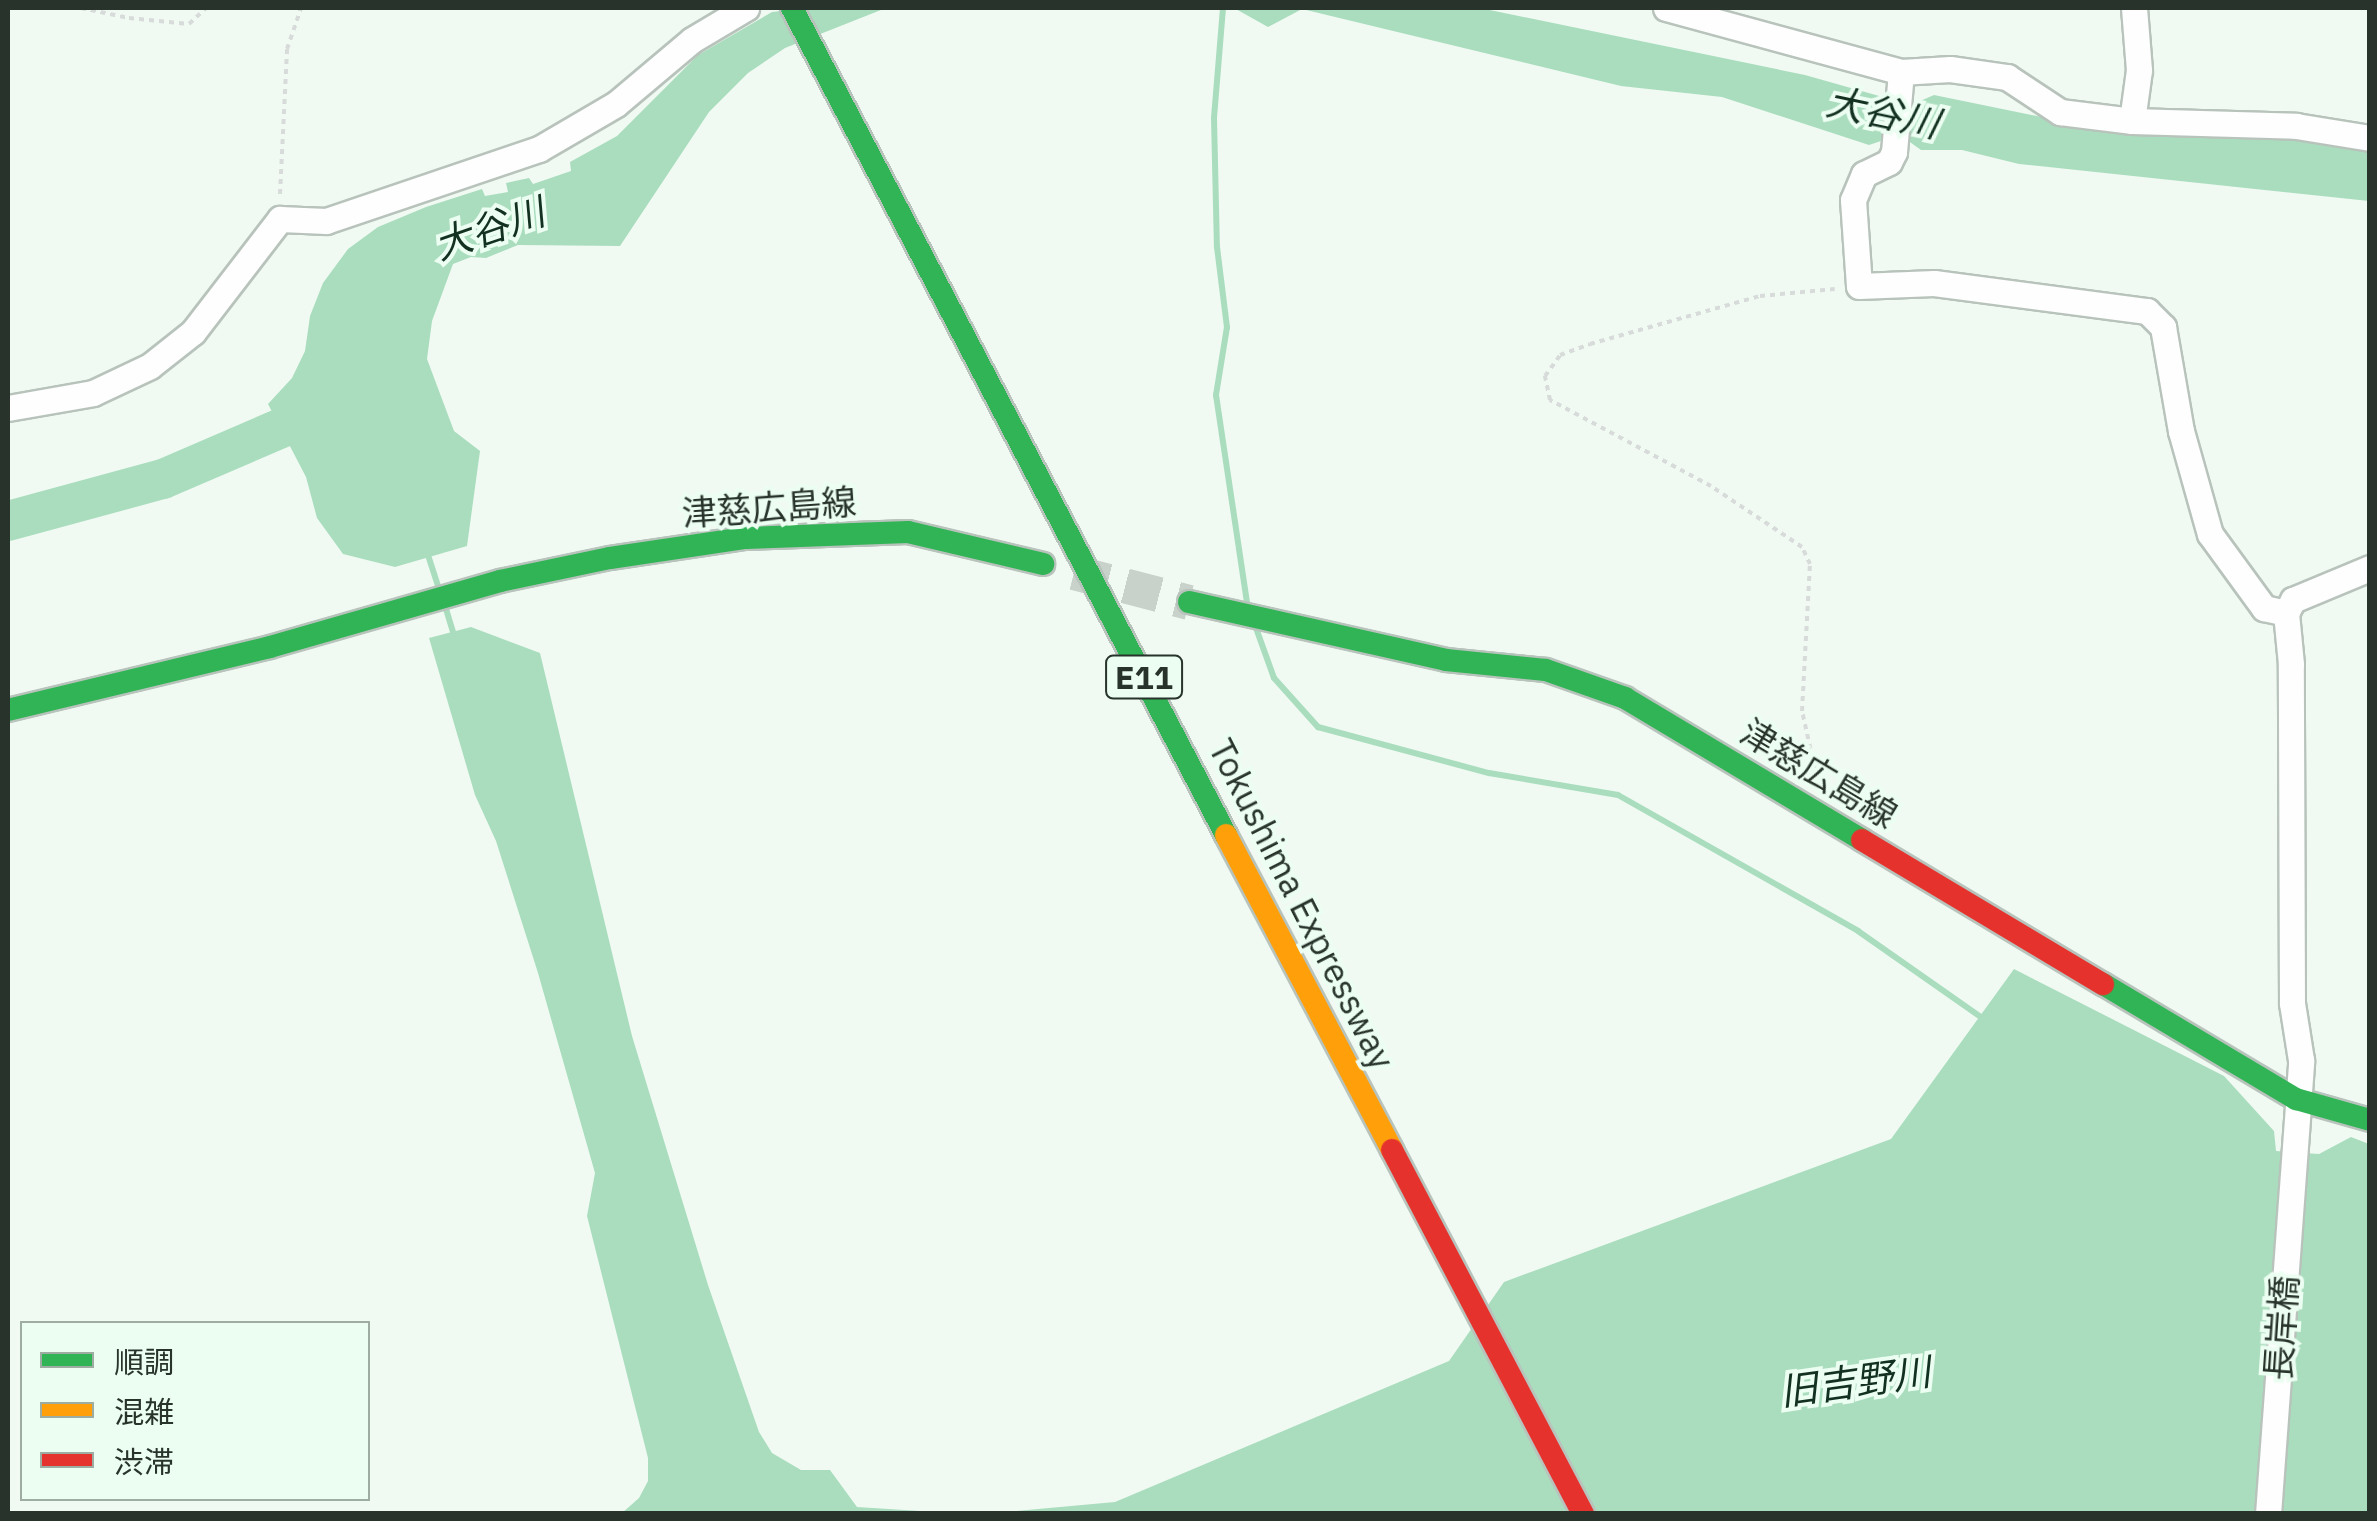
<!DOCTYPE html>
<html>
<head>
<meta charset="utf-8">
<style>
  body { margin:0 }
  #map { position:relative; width:2377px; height:1521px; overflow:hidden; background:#f0faf3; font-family:"IBM Plex Sans","Noto Sans JP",sans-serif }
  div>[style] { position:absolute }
  .water>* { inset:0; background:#aaddbe }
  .stream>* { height:6px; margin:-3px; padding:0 3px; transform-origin:3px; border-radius:3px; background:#aaddbe }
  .river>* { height:40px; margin:-20px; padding:0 20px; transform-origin:20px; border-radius:20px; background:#aaddbe }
  .secondary-tunnel>* { height:35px; margin-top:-17.5px; transform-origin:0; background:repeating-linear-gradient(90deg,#c8d2cb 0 35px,transparent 0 53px) }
  .path>* { height:4px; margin-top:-2px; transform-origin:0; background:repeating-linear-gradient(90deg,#d7dbd9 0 5px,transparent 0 10px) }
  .roads { filter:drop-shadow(2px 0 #b8c3bc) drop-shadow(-2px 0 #b8c3bc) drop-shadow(0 2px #b8c3bc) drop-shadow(0 -2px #b8c3bc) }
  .street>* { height:25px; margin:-12.5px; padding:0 12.5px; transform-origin:12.5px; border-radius:12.5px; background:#fdfefd }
  .fast>* { height:22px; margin:-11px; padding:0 11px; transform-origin:11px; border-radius:11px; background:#30b455 }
  .slow>* { height:22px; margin:-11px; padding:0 11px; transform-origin:11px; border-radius:11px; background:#ff9f0a }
  .jam>* { height:22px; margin:-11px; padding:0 11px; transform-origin:11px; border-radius:11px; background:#e5322d }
  span { translate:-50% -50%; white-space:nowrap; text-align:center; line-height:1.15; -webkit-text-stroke:8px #ecfef2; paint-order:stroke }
  .shield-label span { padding:2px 8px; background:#ecfef2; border:2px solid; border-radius:8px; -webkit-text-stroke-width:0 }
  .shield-label { font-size:32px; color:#27332b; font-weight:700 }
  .street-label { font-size:35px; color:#27332b }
  .water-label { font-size:38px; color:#133120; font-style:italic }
  .frame { position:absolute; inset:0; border:10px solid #27332b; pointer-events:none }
  .legend { position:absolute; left:20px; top:1321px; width:350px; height:180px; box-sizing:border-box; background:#ecfef2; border:2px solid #9dada2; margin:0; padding:12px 18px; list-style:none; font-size:30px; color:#27332b }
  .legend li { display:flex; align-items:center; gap:20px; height:50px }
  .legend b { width:50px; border:2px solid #9dada2 }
</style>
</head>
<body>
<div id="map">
  <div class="water">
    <div style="clip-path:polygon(809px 8px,886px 8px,785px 48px,748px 73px,709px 112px,620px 246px,518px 245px,486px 258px,471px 257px,453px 264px,432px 321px,427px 359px,454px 431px,480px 451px,467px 546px,395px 567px,343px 554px,317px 518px,306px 477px,268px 404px,292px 378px,305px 351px,310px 316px,323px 283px,348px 249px,378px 227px,426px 207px,482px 189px,485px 196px,508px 192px,506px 183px,529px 178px,533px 184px,571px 171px,570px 162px,617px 136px,698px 55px,772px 12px)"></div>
    <div style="clip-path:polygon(1234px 8px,1480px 8px,1805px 75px,1911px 105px,1934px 95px,2091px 127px,2284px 139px,2369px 151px,2369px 201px,2019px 164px,1962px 150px,1921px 150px,1907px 140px,1887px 139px,1869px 145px,1722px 97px,1621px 86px,1302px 9px,1268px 27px)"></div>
    <div style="clip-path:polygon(471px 627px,540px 653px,632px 1036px,708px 1285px,759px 1432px,772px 1453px,801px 1470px,830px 1470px,857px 1507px,952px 1513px,622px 1513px,639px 1498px,648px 1481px,648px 1458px,587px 1216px,595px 1173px,538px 973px,496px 841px,475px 795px,429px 638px)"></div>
    <div style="clip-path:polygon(2014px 969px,2224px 1076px,2274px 1131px,2276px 1151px,2319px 1154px,2351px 1137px,2369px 1144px,2369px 1513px,984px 1514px,1115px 1502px,1449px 1361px,1504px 1282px,1891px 1139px)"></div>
  </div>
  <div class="stream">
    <div style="left:1223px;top:8px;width:110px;rotate:94.7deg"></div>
    <div style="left:1214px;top:118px;width:129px;rotate:88.7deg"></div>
    <div style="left:1217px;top:247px;width:81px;rotate:82.9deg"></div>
    <div style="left:1227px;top:327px;width:69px;rotate:99.2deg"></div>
    <div style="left:1216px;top:395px;width:209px;rotate:81.5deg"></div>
    <div style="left:427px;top:552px;width:38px;rotate:72deg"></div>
    <div style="left:446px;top:609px;width:28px;rotate:73deg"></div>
    <div style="left:1256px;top:628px;width:53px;rotate:70.2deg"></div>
    <div style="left:1274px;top:678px;width:66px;rotate:48.1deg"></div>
    <div style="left:1318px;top:727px;width:177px;rotate:15.1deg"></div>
    <div style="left:1489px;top:773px;width:131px;rotate:9.7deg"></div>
    <div style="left:1618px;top:795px;width:276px;rotate:29.5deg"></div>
    <div style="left:1858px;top:931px;width:155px;rotate:35deg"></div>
  </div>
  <div class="river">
    <div style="left:8px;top:521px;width:161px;rotate:-15.2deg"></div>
    <div style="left:163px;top:479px;width:180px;rotate:-23.3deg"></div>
  </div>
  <div class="secondary-tunnel">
    <div style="left:1074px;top:572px;width:119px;rotate:14.6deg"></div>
  </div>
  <div class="path">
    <div style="left:81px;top:8px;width:49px;rotate:11.8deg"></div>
    <div style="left:129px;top:18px;width:60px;rotate:5.7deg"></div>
    <div style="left:189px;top:24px;width:23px;rotate:-43deg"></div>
    <div style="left:280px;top:194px;width:145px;rotate:-87.2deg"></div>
    <div style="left:287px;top:49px;width:43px;rotate:-71.1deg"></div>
    <div style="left:1817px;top:778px;width:69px;rotate:-102.6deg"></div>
    <div style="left:1802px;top:711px;width:147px;rotate:-86.9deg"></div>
    <div style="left:1810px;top:564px;width:19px;rotate:-115deg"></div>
    <div style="left:1802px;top:547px;width:110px;rotate:-146.2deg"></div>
    <div style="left:1711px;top:486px;width:183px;rotate:-151.9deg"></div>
    <div style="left:1550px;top:400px;width:25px;rotate:-102deg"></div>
    <div style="left:1545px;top:376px;width:26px;rotate:-54deg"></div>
    <div style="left:1560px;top:355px;width:32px;rotate:-20deg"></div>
    <div style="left:1590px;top:344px;width:177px;rotate:-15.8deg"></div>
    <div style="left:1760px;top:296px;width:75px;rotate:-5.3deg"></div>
  </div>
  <div class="roads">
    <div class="street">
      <div style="left:1666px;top:8px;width:244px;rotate:15.2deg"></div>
      <div style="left:1901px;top:72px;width:49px;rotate:-3.5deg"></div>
      <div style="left:1950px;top:69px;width:58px;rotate:8deg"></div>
      <div style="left:2007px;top:77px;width:64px;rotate:33.4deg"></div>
      <div style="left:2060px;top:112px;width:73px;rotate:7.1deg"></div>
      <div style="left:2132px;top:121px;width:164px;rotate:1.7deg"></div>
      <div style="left:2296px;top:126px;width:75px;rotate:9.2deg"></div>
      <div style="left:1901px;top:72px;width:80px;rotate:95deg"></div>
      <div style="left:1894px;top:152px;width:11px;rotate:117deg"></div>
      <div style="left:1889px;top:162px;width:28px;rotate:154deg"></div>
      <div style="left:1864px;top:174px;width:28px;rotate:113deg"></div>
      <div style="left:1853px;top:200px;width:86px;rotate:86deg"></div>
      <div style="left:1859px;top:286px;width:75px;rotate:-2.3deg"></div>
      <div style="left:1934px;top:283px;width:215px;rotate:7.5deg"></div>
      <div style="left:2147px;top:311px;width:23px;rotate:45deg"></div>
      <div style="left:2163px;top:327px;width:106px;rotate:80.2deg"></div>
      <div style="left:2181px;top:431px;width:107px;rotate:74.3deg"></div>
      <div style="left:2210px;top:534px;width:92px;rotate:53.9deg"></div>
      <div style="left:2264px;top:608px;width:23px;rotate:13deg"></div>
      <div style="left:2132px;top:121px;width:51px;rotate:-82.2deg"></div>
      <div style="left:2139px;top:70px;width:62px;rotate:-94.6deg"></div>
      <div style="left:8px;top:408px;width:86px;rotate:-10deg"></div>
      <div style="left:93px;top:393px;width:63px;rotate:-25.3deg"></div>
      <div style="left:150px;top:366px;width:55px;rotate:-38.3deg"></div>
      <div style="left:193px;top:332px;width:143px;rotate:-52.4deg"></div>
      <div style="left:280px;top:219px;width:46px;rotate:2.5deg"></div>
      <div style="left:326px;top:221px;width:225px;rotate:-18.7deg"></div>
      <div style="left:539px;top:149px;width:89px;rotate:-30.3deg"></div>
      <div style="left:616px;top:104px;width:99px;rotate:-40.1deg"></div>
      <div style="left:692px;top:40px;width:63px;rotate:-30.7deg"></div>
      <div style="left:2268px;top:1514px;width:455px;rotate:-85.8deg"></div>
      <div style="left:2301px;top:1060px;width:58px;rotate:-99deg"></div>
      <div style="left:2292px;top:1003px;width:339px;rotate:-90.2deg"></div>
      <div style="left:2291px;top:664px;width:51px;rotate:-95.6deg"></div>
      <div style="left:2286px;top:613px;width:15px;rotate:-62deg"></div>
      <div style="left:2293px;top:600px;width:83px;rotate:-22.6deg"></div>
    </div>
    <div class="fast">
      <div style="left:792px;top:8px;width:934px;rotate:62.31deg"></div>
      <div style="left:1189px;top:602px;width:263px;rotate:12.7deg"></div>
      <div style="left:1446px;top:660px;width:100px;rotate:5.7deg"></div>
      <div style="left:1546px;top:670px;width:84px;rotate:19.5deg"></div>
      <div style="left:1625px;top:698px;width:276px;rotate:30.9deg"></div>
      <div style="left:8px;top:710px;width:269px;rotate:-13.5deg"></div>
      <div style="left:270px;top:647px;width:239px;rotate:-16deg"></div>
      <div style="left:500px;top:581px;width:112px;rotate:-11.8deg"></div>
      <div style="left:610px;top:558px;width:137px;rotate:-8.4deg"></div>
      <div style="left:746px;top:538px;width:162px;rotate:-2.1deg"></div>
      <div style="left:908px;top:532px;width:139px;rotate:13.3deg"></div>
      <div style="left:2103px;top:984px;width:225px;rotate:30.8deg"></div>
      <div style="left:2296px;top:1099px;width:77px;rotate:15.8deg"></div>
    </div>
    <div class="slow">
      <div style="left:1226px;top:835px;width:356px;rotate:62.2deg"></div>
    </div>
    <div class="jam">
      <div style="left:1862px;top:840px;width:281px;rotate:30.9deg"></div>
      <div style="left:1392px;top:1150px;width:411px;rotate:62.3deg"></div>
    </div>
  </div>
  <div class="shield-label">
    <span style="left:1144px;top:677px">E11</span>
  </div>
  <div class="street-label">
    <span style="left:769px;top:507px;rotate:-4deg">津慈広島線</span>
    <span style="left:1819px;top:773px;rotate:31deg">津慈広島線</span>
    <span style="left:1302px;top:904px;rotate:63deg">Tokushima Expressway</span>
    <span style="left:2281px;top:1328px;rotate:-86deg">長岸橋</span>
  </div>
  <div class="water-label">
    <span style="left:1883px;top:112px;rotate:12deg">大谷川</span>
    <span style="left:489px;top:228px;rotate:-19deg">大谷川</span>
    <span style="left:1855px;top:1381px;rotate:-8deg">旧吉野川</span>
  </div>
  <div class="frame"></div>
  <ul class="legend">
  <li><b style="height:12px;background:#30b455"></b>順調</li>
  <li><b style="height:12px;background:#ff9f0a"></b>混雑</li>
  <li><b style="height:12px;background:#e5322d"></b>渋滞</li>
  </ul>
</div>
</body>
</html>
